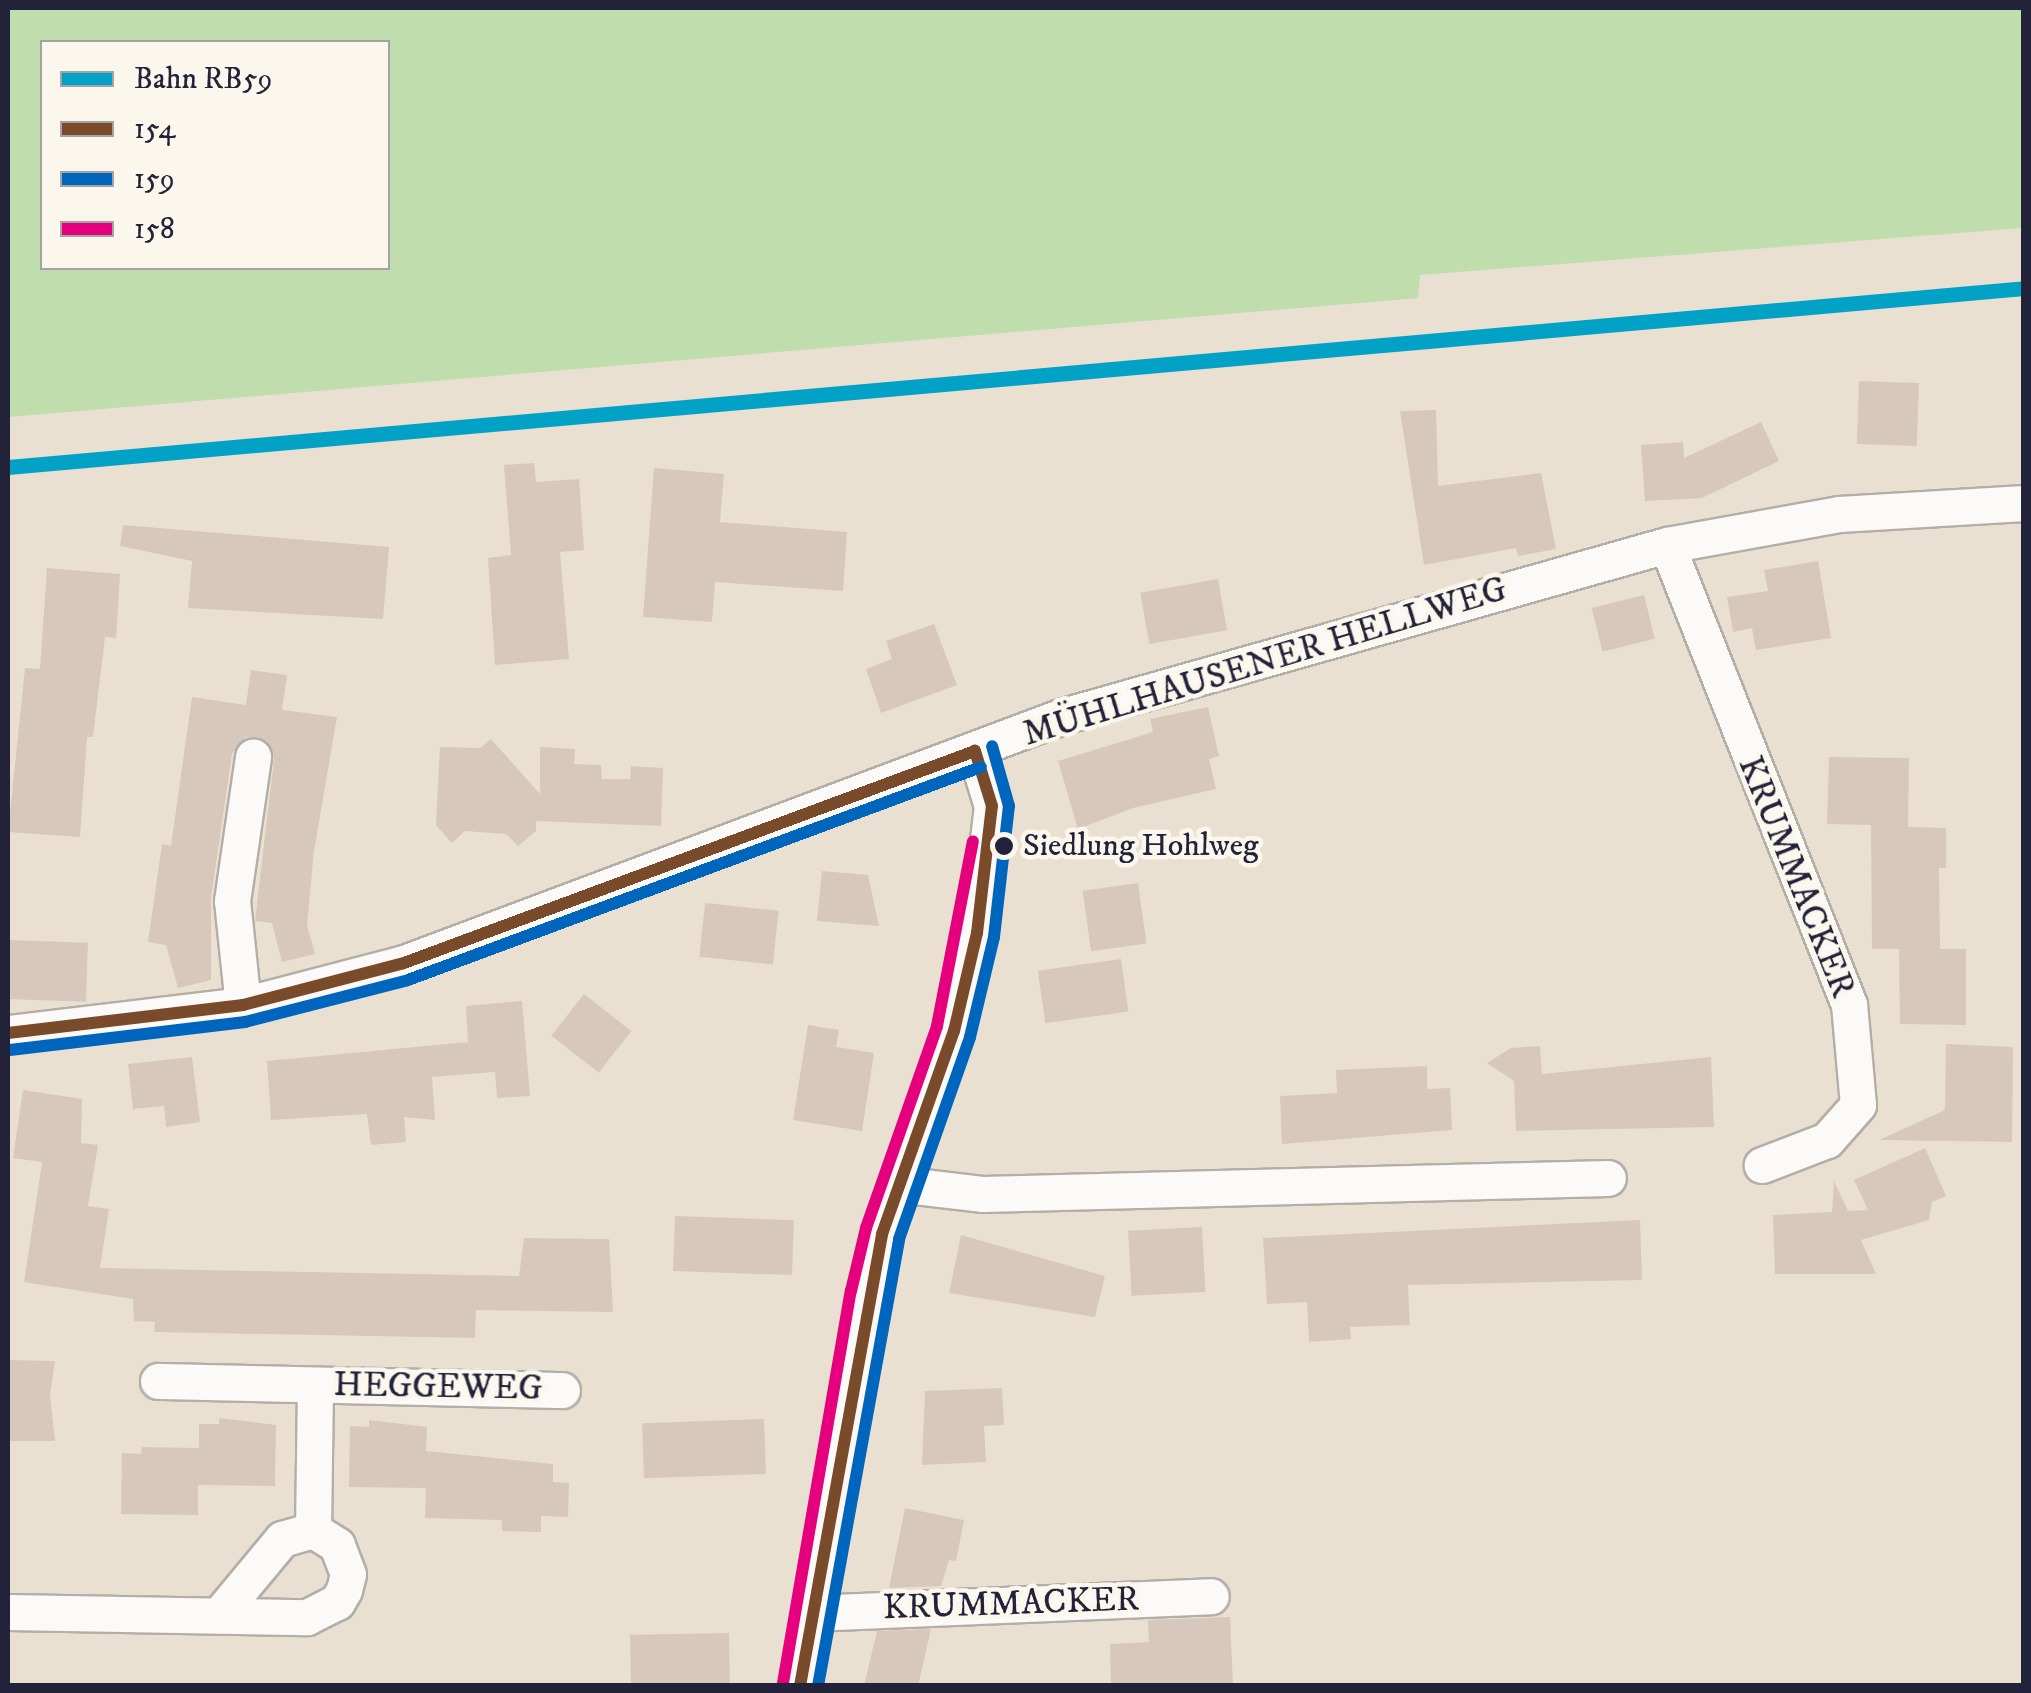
<!DOCTYPE html>
<html>
<head>
<meta charset="utf-8">
<style>
  body { margin:0 }
  #map { position:relative; width:2031px; height:1693px; overflow:hidden; background:#eae0d2; font-family:"IM FELL DW Pica",serif }
  div>[style] { position:absolute }
  .green>* { inset:0; background:#c0ddae }
  .building>* { inset:0; background:#d8c8bc; transform-origin:0 0 }
  .roads { filter:drop-shadow(2px 0 #b4aea8) drop-shadow(-2px 0 #b4aea8) drop-shadow(0 2px #b4aea8) drop-shadow(0 -2px #b4aea8) }
  .street>* { height:35px; margin:-17.5px; padding:0 17.5px; transform-origin:17.5px; border-radius:17.5px; background:#fcfaf8 }
  .bus-1>* { height:12px; margin:-6px; padding:0 6px; transform-origin:6px; border-radius:6px; background:#7a4b2a }
  .bus-2>* { height:12px; margin:-6px; padding:0 6px; transform-origin:6px; border-radius:6px; background:#0065bd }
  .bus-3>* { height:12px; margin:-6px; padding:0 6px; transform-origin:6px; border-radius:6px; background:#e5007d }
  .rail-1>* { height:15px; margin:-7.5px; padding:0 7.5px; transform-origin:7.5px; border-radius:7.5px; background:#02a2c7 }
  .dots>* { width:28px; height:28px; translate:-50% -50%; box-sizing:border-box; border:5px solid #fbf7ec; border-radius:50% }
  span { translate:-50% -50%; white-space:nowrap; text-align:center; line-height:1.15; -webkit-text-stroke:9px #fbf7ec; paint-order:stroke }
  .bus-label { font-size:32px; color:#22223b }
  .left { translate:0 -50%; text-align:left }
  .street-label { font-size:35px; color:#22223b }
  .frame { position:absolute; inset:0; border:10px solid #22223b; pointer-events:none }
  .legend { position:absolute; left:40px; top:40px; width:350px; height:230px; box-sizing:border-box; background:#fbf7ec; border:2px solid #a4a2a5; margin:0; padding:12px 18px; list-style:none; font-size:30px; color:#22223b }
  .legend li { display:flex; align-items:center; gap:20px; height:50px }
  .legend b { width:50px; border:2px solid #a4a2a5 }
</style>
</head>
<body>
<div id="map">
  <div class="green">
    <div style="clip-path:polygon(evenodd,8px 8px,2023px 8px,2023px 228px,1420px 275px,1418px 298px,8px 417px,8px 8px,42px 42px,388px 42px,388px 268px,42px 268px,42px 42px)"></div>
  </div>
  <div class="building">
    <div style="left:1859px;top:381px;width:60px;height:63px;rotate:2deg"></div>
    <div style="clip-path:polygon(1436px 410px,1438px 486px,1541px 473px,1556px 549px,1518px 556px,1516px 548px,1424px 565px,1400px 411px)"></div>
    <div style="clip-path:polygon(1761px 422px,1779px 461px,1702px 498px,1645px 501px,1641px 445px,1683px 442px,1684px 458px)"></div>
    <div style="clip-path:polygon(534px 463px,536px 482px,579px 479px,584px 550px,560px 552px,569px 659px,495px 665px,488px 558px,511px 555px,504px 465px)"></div>
    <div style="clip-path:polygon(654px 468px,724px 474px,720px 522px,847px 532px,843px 591px,715px 582px,712px 622px,643px 617px)"></div>
    <div style="clip-path:polygon(123px 525px,389px 547px,383px 619px,188px 608px,192px 561px,120px 546px)"></div>
    <div style="clip-path:polygon(1818px 561px,1831px 638px,1756px 650px,1752px 628px,1733px 632px,1727px 597px,1768px 591px,1764px 570px)"></div>
    <div style="clip-path:polygon(47px 568px,120px 574px,116px 638px,105px 637px,93px 737px,87px 737px,80px 837px,8px 832px,25px 668px,40px 669px)"></div>
    <div style="left:1218px;top:579px;width:52px;height:79px;rotate:80deg"></div>
    <div style="left:1644px;top:595px;width:45px;height:54px;rotate:76deg"></div>
    <div style="clip-path:polygon(934px 624px,957px 685px,881px 713px,866px 669px,892px 659px,886px 641px)"></div>
    <div style="clip-path:polygon(251px 670px,287px 675px,282px 710px,337px 717px,314px 851px,307px 925px,315px 954px,282px 962px,272px 923px,255px 921px,274px 759px,267px 741px,246px 737px,232px 754px,211px 898px,211px 980px,178px 988px,166px 945px,148px 942px,162px 844px,171px 846px,192px 697px,246px 705px)"></div>
    <div style="clip-path:polygon(1208px 707px,1219px 756px,1209px 759px,1216px 789px,1133px 808px,1078px 829px,1058px 761px,1153px 732px,1150px 719px)"></div>
    <div style="clip-path:polygon(491px 739px,540px 794px,540px 747px,575px 749px,574px 764px,601px 765px,602px 779px,630px 779px,631px 766px,663px 768px,661px 826px,536px 821px,536px 831px,518px 846px,506px 834px,465px 831px,452px 843px,436px 825px,440px 747px,480px 748px)"></div>
    <div style="clip-path:polygon(1829px 757px,1909px 758px,1908px 827px,1946px 828px,1946px 868px,1939px 868px,1940px 949px,1966px 949px,1966px 1025px,1900px 1024px,1899px 949px,1872px 949px,1871px 825px,1827px 824px)"></div>
    <div style="clip-path:polygon(822px 871px,868px 875px,879px 926px,817px 921px)"></div>
    <div style="left:1138px;top:883px;width:61px;height:56px;rotate:82deg"></div>
    <div style="left:705px;top:903px;width:74px;height:54px;rotate:6deg"></div>
    <div style="left:8px;top:940px;width:80px;height:59px;rotate:2deg"></div>
    <div style="left:1121px;top:959px;width:53px;height:84px;rotate:82deg"></div>
    <div style="left:584px;top:994px;width:60px;height:53px;rotate:38deg"></div>
    <div style="clip-path:polygon(522px 1001px,530px 1096px,497px 1098px,495px 1072px,432px 1077px,435px 1120px,404px 1117px,406px 1142px,371px 1145px,367px 1114px,271px 1120px,267px 1061px,468px 1042px,466px 1006px)"></div>
    <div style="clip-path:polygon(808px 1025px,839px 1030px,836px 1047px,874px 1053px,862px 1131px,793px 1120px)"></div>
    <div style="clip-path:polygon(1946px 1044px,2013px 1047px,2012px 1142px,1879px 1140px,1945px 1110px)"></div>
    <div style="clip-path:polygon(1540px 1046px,1542px 1074px,1711px 1057px,1714px 1127px,1516px 1131px,1514px 1081px,1487px 1063px,1511px 1048px)"></div>
    <div style="clip-path:polygon(192px 1057px,200px 1122px,166px 1127px,164px 1106px,133px 1109px,128px 1064px)"></div>
    <div style="clip-path:polygon(1427px 1066px,1427px 1089px,1450px 1088px,1452px 1130px,1282px 1144px,1280px 1096px,1337px 1093px,1336px 1070px)"></div>
    <div style="clip-path:polygon(23px 1090px,82px 1099px,81px 1143px,98px 1145px,88px 1206px,109px 1209px,100px 1268px,519px 1276px,524px 1238px,609px 1239px,613px 1312px,476px 1310px,475px 1338px,154px 1332px,155px 1322px,134px 1321px,133px 1299px,24px 1282px,42px 1162px,13px 1158px)"></div>
    <div style="clip-path:polygon(1925px 1148px,1946px 1196px,1932px 1202px,1929px 1220px,1861px 1240px,1876px 1274px,1775px 1274px,1773px 1215px,1832px 1212px,1834px 1181px,1848px 1211px,1868px 1210px,1854px 1180px)"></div>
    <div style="left:675px;top:1216px;width:119px;height:55px;rotate:2deg"></div>
    <div style="clip-path:polygon(1640px 1220px,1642px 1280px,1408px 1285px,1410px 1325px,1350px 1327px,1351px 1339px,1309px 1342px,1307px 1302px,1267px 1304px,1263px 1238px)"></div>
    <div style="left:1202px;top:1227px;width:65px;height:74px;rotate:87deg"></div>
    <div style="clip-path:polygon(961px 1235px,1105px 1276px,1095px 1317px,949px 1293px)"></div>
    <div style="clip-path:polygon(8px 1360px,55px 1361px,50px 1395px,55px 1441px,8px 1441px)"></div>
    <div style="clip-path:polygon(1002px 1388px,1004px 1425px,984px 1426px,986px 1462px,922px 1465px,925px 1391px)"></div>
    <div style="clip-path:polygon(219px 1418px,276px 1425px,275px 1486px,198px 1485px,198px 1515px,121px 1514px,122px 1453px,141px 1454px,142px 1447px,199px 1448px,199px 1424px,219px 1424px)"></div>
    <div style="left:764px;top:1419px;width:55px;height:122px;rotate:88deg"></div>
    <div style="clip-path:polygon(369px 1420px,427px 1427px,426px 1451px,553px 1464px,553px 1482px,569px 1483px,568px 1517px,541px 1516px,541px 1532px,502px 1531px,502px 1520px,425px 1518px,426px 1488px,349px 1487px,350px 1426px,369px 1427px)"></div>
    <div style="clip-path:polygon(905px 1508px,964px 1520px,956px 1561px,949px 1560px,941px 1586px,889px 1588px)"></div>
    <div style="clip-path:polygon(1230px 1617px,1233px 1686px,1111px 1686px,1110px 1644px,1149px 1642px,1148px 1620px)"></div>
    <div style="clip-path:polygon(931px 1629px,918px 1686px,864px 1686px,877px 1631px)"></div>
    <div style="left:729px;top:1633px;width:51px;height:99px;rotate:89deg"></div>
  </div>
  <div class="roads">
    <div class="street">
      <div style="left:1667px;top:545px;width:494px;rotate:68.4deg"></div>
      <div style="left:1849px;top:1004px;width:101px;rotate:84.9deg"></div>
      <div style="left:1858px;top:1105px;width:47px;rotate:131.5deg"></div>
      <div style="left:1827px;top:1140px;width:70px;rotate:159deg"></div>
      <div style="left:243px;top:1005px;width:105px;rotate:-96deg"></div>
      <div style="left:232px;top:901px;width:146px;rotate:-81.7deg"></div>
      <div style="left:8px;top:1033px;width:237px;rotate:-6.8deg"></div>
      <div style="left:243px;top:1005px;width:166px;rotate:-14.6deg"></div>
      <div style="left:404px;top:963px;width:704px;rotate:-20.55deg"></div>
      <div style="left:1063px;top:716px;width:628px;rotate:-15.81deg"></div>
      <div style="left:1667px;top:545px;width:175px;rotate:-10.2deg"></div>
      <div style="left:1839px;top:514px;width:185px;rotate:-3.4deg"></div>
      <div style="left:898px;top:1184px;width:86px;rotate:6.7deg"></div>
      <div style="left:983px;top:1194px;width:625px;rotate:-1.47deg"></div>
      <div style="left:158px;top:1381px;width:404px;rotate:1.3deg"></div>
      <div style="left:313px;top:1530px;width:145px;rotate:-89.2deg"></div>
      <div style="left:8px;top:1612px;width:299px;rotate:1deg"></div>
      <div style="left:307px;top:1617px;width:34px;rotate:-27deg"></div>
      <div style="left:337px;top:1602px;width:14px;rotate:-60deg"></div>
      <div style="left:344px;top:1590px;width:16px;rotate:-76deg"></div>
      <div style="left:348px;top:1574px;width:31px;rotate:-111deg"></div>
      <div style="left:337px;top:1545px;width:28px;rotate:-148deg"></div>
      <div style="left:313px;top:1530px;width:32px;rotate:164deg"></div>
      <div style="left:282px;top:1539px;width:99px;rotate:129.7deg"></div>
      <div style="left:811px;top:1613px;width:400px;rotate:-2.4deg"></div>
      <div style="left:800px;top:1686px;width:459px;rotate:-79.7deg"></div>
      <div style="left:882px;top:1234px;width:215px;rotate:-70.5deg"></div>
      <div style="left:954px;top:1031px;width:101px;rotate:-76.8deg"></div>
      <div style="left:977px;top:933px;width:128px;rotate:-83.3deg"></div>
      <div style="left:992px;top:806px;width:58px;rotate:-107.2deg"></div>
    </div>
  </div>
  <div class="bus-1">
    <div style="left:8px;top:1033px;width:237px;rotate:-6.8deg"></div>
    <div style="left:243px;top:1005px;width:166px;rotate:-14.6deg"></div>
    <div style="left:404px;top:963px;width:609px;rotate:-20.37deg"></div>
    <div style="left:800px;top:1686px;width:459px;rotate:-79.7deg"></div>
    <div style="left:882px;top:1234px;width:215px;rotate:-70.5deg"></div>
    <div style="left:954px;top:1031px;width:101px;rotate:-76.8deg"></div>
    <div style="left:977px;top:933px;width:128px;rotate:-83.3deg"></div>
    <div style="left:992px;top:806px;width:58px;rotate:-107.2deg"></div>
  </div>
  <div class="bus-2">
    <div style="left:10px;top:1050px;width:237px;rotate:-6.8deg"></div>
    <div style="left:245px;top:1022px;width:168px;rotate:-14.4deg"></div>
    <div style="left:408px;top:980px;width:611px;rotate:-20.39deg"></div>
    <div style="left:818px;top:1686px;width:454px;rotate:-79.7deg"></div>
    <div style="left:899px;top:1239px;width:214px;rotate:-70.6deg"></div>
    <div style="left:970px;top:1037px;width:103px;rotate:-76.5deg"></div>
    <div style="left:994px;top:937px;width:132px;rotate:-83.5deg"></div>
    <div style="left:1009px;top:806px;width:62px;rotate:-105.8deg"></div>
  </div>
  <div class="bus-3">
    <div style="left:783px;top:1683px;width:398px;rotate:-80.2deg"></div>
    <div style="left:851px;top:1291px;width:65px;rotate:-76.6deg"></div>
    <div style="left:866px;top:1228px;width:214px;rotate:-70.6deg"></div>
    <div style="left:937px;top:1026px;width:188px;rotate:-79deg"></div>
  </div>
  <div class="rail-1">
    <div style="left:8px;top:467px;width:2024px;rotate:-5.07deg"></div>
  </div>
  <div class="dots">
    <div style="left:1004px;top:846px;background:#22223b"></div>
  </div>
  <div class="bus-label">
    <span class="left" style="left:1023px;top:846px">Siedlung Hohlweg</span>
  </div>
  <div class="street-label">
    <span style="left:1265px;top:662px;rotate:-17deg">MÜHLHAUSENER HELLWEG</span>
    <span style="left:1796px;top:877px;rotate:68deg">KRUMMACKER</span>
    <span style="left:438px;top:1387px;rotate:1deg">HEGGEWEG</span>
    <span style="left:1011px;top:1604px;rotate:-2deg">KRUMMACKER</span>
  </div>
  <div class="frame"></div>
  <ul class="legend">
  <li><b style="height:12px;background:#02a2c7"></b>Bahn RB59</li>
  <li><b style="height:12px;background:#7a4b2a"></b>154</li>
  <li><b style="height:12px;background:#0065bd"></b>159</li>
  <li><b style="height:12px;background:#e5007d"></b>158</li>
  </ul>
</div>
</body>
</html>
